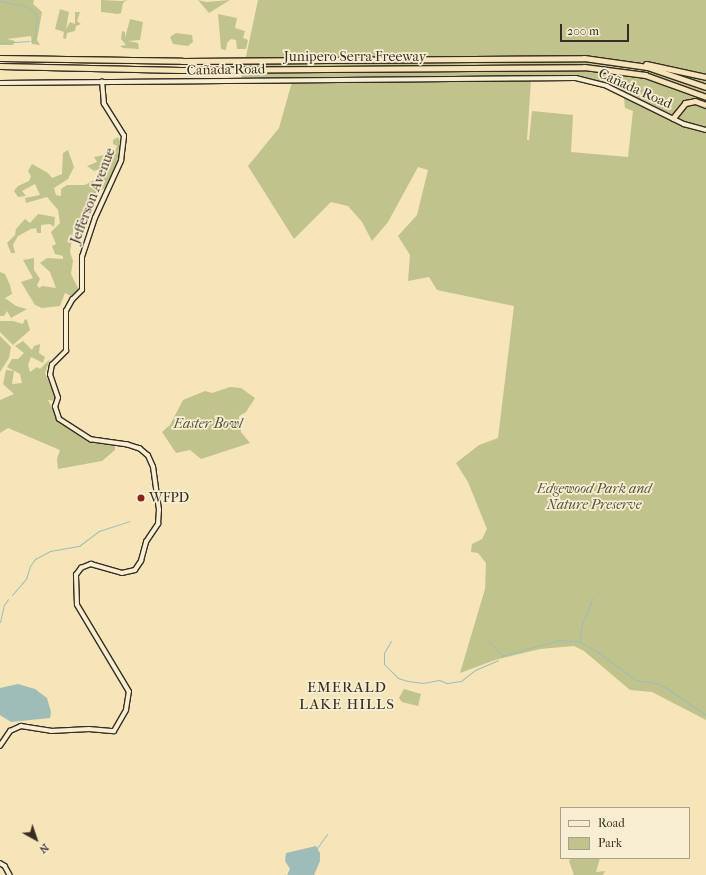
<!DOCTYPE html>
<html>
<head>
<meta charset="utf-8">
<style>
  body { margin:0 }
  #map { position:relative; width:706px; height:875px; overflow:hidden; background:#f5e5b9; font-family:"IM FELL French Canon",serif }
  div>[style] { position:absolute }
  .green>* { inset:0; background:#c1c38c }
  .water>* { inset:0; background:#9fbdb8 }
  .stream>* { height:1px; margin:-0.5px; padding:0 0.5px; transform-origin:0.5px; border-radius:0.5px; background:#9fbdb8 }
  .roads { filter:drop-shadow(1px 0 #382d24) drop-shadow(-1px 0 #382d24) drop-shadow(0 1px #382d24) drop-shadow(0 -1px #382d24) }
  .secondary>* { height:3.5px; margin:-1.75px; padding:0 1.75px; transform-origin:1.75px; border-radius:1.75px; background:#f8eed2 }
  .highway>* { height:5px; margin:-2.5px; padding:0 2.5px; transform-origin:2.5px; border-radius:2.5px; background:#f5e5b9 }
  .dots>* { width:11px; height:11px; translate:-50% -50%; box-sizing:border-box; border:2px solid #f8eed2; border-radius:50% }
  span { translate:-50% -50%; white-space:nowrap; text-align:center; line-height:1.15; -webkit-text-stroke:3.5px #f8eed2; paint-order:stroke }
  .street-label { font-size:14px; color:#382d24 }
  .park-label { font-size:14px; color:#5a523e; font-style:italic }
  .poi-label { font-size:14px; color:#382d24 }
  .left { translate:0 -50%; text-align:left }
  .neighbourhood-label { font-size:15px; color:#382d24; letter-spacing:1px }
  .legend { position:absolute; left:560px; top:807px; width:130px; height:52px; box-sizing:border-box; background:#f8eed2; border:1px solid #aba18c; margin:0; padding:5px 7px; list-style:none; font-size:12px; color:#382d24 }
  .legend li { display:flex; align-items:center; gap:8px; height:20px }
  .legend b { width:20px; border:1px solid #aba18c }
  .north { position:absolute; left:16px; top:819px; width:40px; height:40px; -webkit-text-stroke:3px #f8eed2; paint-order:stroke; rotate:140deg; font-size:11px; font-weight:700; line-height:16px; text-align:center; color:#382d24 }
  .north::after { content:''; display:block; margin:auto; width:14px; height:18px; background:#382d24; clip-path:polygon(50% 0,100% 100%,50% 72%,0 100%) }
  .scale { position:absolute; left:560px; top:24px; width:69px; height:18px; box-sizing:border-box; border:2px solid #382d24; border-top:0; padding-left:5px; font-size:12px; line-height:14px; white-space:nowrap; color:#382d24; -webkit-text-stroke:3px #f8eed2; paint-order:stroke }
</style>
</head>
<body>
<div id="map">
  <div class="green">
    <div style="clip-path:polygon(0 0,34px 0,33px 4px,42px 12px,37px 40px,40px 45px,32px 44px,31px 36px,7px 39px,15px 41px,13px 45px,0 45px)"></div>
    <div style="clip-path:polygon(101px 0,122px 1px,127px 0,123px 3px,121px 13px,118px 14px,101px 12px)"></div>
    <div style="clip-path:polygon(198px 0,206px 2px,230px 0,209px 13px)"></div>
    <div style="clip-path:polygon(258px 0,706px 0,706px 720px,652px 692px,630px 690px,584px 651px,574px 646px,540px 649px,495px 660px,460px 673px,485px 589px,486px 563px,478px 553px,471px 552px,472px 544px,482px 539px,487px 529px,468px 482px,456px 463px,479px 445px,498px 438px,514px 306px,437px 290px,429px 277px,408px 281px,410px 255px,398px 236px,417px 215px,428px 170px,418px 167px,388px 222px,372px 241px,362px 222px,348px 206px,331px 202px,294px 239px,248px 166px,279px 128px,292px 82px,531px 80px,527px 140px,529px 140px,532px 111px,573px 115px,571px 152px,628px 157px,633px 111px,625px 108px,624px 98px,665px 117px,666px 115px,607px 86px,587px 79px,241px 80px)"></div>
    <div style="clip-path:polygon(60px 9px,69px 12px,66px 29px,70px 22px,75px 24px,75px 12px,80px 12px,77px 21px,81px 24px,76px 26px,75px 31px,67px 33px,66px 39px,63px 38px,64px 32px,55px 29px)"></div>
    <div style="clip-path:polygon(218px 14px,237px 18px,235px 28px,245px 31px,243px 38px,248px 40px,246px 49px,237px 49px,236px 40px,231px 39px,227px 43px,226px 50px,221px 49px)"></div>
    <div style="clip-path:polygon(130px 19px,143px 22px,140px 40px,128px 41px,138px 43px,139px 49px,123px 48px,120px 46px,126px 45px,121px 39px,122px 31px,125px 32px,125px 38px)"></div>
    <div style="clip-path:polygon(176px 33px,192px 35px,193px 42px,188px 46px,173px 44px,170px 37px)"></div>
    <div style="clip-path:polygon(118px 137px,122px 146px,119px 161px,112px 188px,107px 198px,103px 198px,105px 188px,98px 192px,97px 190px,102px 176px,100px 169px,94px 171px,87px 166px,97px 162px,94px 157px,104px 155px,107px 158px,107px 164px,109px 164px,117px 146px,113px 144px,113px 140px)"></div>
    <div style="clip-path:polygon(68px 150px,74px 167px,68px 179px,54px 188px,56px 195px,61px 196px,61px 189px,67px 185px,85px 185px,94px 180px,97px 198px,87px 224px,74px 224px,70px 252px,73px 261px,71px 274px,79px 290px,73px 297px,65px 293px,60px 306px,42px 308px,35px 305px,21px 282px,33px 278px,23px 260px,34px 258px,34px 270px,40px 279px,37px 285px,39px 288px,42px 286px,56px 288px,50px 272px,40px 263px,47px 258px,63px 259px,63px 256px,55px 254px,52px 246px,56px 244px,51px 232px,60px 223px,58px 210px,47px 197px,26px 203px,25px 198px,40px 195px,35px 184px,22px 191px,26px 196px,18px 197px,14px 191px,18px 186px,29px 181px,31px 176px,28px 171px,32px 164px,48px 173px,52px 178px,62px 174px,63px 153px)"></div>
    <div style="clip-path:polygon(38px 214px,55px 217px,54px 227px,50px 224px,41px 225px,41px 233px,37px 233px,36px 228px,31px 229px,18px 236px,13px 245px,15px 253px,11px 253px,7px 243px,15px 235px,16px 229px,25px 219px,30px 223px)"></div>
    <div style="clip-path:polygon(0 272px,5px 274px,10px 285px,12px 294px,5px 298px,16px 306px,27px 309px,11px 318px,7px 311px,4px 316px,0 316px)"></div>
    <div style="clip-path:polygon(25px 319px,27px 320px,30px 330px,13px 345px,0 332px,0 321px,13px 321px,23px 324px)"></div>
    <div style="clip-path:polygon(0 336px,11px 347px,9px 358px,0 372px)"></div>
    <div style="clip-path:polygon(23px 341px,32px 350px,34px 346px,40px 344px,39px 353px,45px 357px,43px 363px,31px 357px,28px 365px,30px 372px,37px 367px,40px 369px,50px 359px,45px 373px,57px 401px,48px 400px,58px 420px,88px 442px,115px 446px,115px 450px,102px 461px,58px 469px,57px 459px,60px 450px,8px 428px,0 433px,0 400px,14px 394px,3px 384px,6px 370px,14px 371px,12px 384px,22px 383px,20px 374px,7px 367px,12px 359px,18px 359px,24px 353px,15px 346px)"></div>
    <div style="clip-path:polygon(230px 387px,241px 388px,255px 398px,246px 412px,239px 416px,241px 432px,250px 443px,201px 459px,190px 450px,176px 453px,162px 432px,170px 425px,183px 400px,205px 391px,212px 393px)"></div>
    <div style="clip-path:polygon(404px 689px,421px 694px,418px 706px,402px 702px,399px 698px)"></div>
    <div style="clip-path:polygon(572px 858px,600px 858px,596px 872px,605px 871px,603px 875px,574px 875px,569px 861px)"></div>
  </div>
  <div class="water">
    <div style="clip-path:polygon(18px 684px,35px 689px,47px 698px,51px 712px,50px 718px,11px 722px,0 715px,0 688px)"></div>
    <div style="clip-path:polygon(316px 846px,320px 853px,320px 861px,314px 875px,287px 875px,290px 869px,285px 861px,286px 853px)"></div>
  </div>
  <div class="stream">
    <div style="left:0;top:1px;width:25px;rotate:11deg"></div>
    <div style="left:25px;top:6px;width:9px;rotate:32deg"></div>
    <div style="left:33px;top:11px;width:7px;rotate:56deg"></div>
    <div style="left:37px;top:17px;width:20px;rotate:96deg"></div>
    <div style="left:35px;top:37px;width:6px;rotate:135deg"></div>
    <div style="left:0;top:43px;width:29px;rotate:-4deg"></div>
    <div style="left:12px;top:595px;width:21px;rotate:-49deg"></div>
    <div style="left:26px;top:579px;width:14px;rotate:-73deg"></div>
    <div style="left:30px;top:566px;width:9px;rotate:-54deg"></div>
    <div style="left:35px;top:559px;width:17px;rotate:-28deg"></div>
    <div style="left:50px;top:551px;width:29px;rotate:-10deg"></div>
    <div style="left:79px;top:546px;width:25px;rotate:-37deg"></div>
    <div style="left:99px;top:531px;width:32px;rotate:-18deg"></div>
    <div style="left:0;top:622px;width:17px;rotate:-77deg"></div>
    <div style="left:4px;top:605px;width:7px;rotate:-56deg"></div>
    <div style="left:391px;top:641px;width:14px;rotate:120deg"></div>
    <div style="left:384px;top:653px;width:11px;rotate:90deg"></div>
    <div style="left:384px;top:664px;width:20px;rotate:45deg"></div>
    <div style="left:398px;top:678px;width:10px;rotate:17deg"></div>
    <div style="left:408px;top:681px;width:15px;rotate:8deg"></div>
    <div style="left:423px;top:683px;width:16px;rotate:-11deg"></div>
    <div style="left:439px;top:680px;width:9px;rotate:21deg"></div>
    <div style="left:447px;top:683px;width:14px;rotate:-8deg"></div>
    <div style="left:461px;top:681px;width:18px;rotate:-38deg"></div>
    <div style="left:475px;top:670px;width:25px;rotate:-23deg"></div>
    <div style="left:488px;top:641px;width:21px;rotate:45deg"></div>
    <div style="left:580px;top:641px;width:14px;rotate:-86deg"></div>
    <div style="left:581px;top:627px;width:31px;rotate:-68deg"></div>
    <div style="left:501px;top:656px;width:60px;rotate:-15.4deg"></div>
    <div style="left:559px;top:640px;width:18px;rotate:3deg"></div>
    <div style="left:577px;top:641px;width:20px;rotate:27deg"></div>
    <div style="left:595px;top:650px;width:51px;rotate:36.2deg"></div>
    <div style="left:636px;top:680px;width:24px;rotate:9deg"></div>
    <div style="left:660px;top:684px;width:55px;rotate:34deg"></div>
    <div style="left:317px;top:848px;width:17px;rotate:-54deg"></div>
  </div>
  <div class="roads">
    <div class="secondary">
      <div style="left:0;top:83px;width:576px;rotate:-0.5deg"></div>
      <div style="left:576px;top:78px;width:32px;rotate:14deg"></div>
      <div style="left:607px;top:86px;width:86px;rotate:26.3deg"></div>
      <div style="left:684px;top:124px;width:23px;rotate:15deg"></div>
      <div style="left:0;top:746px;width:18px;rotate:-56deg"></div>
      <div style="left:10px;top:731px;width:12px;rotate:-24deg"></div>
      <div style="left:21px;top:726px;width:30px;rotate:9deg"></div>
      <div style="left:51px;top:731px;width:38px;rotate:-3deg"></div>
      <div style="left:89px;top:729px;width:25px;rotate:5deg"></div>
      <div style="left:114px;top:731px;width:24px;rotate:-60deg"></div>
      <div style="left:126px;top:710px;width:18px;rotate:-81deg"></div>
      <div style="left:129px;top:692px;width:101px;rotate:-120.9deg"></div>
      <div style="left:77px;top:605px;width:30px;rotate:-92deg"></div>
      <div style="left:76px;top:575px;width:9px;rotate:-54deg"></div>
      <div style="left:81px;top:568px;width:11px;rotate:-22deg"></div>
      <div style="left:91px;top:564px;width:32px;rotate:16deg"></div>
      <div style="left:122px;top:573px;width:13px;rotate:-13deg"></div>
      <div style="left:135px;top:570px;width:11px;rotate:-56deg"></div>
      <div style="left:141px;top:561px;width:20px;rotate:-75deg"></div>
      <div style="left:146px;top:542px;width:22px;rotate:-56deg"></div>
      <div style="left:158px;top:524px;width:14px;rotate:-86deg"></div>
      <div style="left:159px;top:510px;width:43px;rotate:-97.9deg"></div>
      <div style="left:153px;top:467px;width:12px;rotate:-114deg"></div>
      <div style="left:148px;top:456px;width:11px;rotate:-139deg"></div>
      <div style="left:140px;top:449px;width:13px;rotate:-162deg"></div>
      <div style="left:128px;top:445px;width:37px;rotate:-172deg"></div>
      <div style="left:91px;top:440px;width:38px;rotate:-147deg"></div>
      <div style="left:59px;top:419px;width:13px;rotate:-108deg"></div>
      <div style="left:55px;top:407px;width:9px;rotate:-72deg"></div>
      <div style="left:58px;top:398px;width:24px;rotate:-109deg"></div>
      <div style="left:50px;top:375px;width:10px;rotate:-79deg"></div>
      <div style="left:52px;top:365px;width:20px;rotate:-45deg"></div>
      <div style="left:66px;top:351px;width:40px;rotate:-90deg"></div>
      <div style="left:66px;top:311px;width:13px;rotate:-61deg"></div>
      <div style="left:72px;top:300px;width:14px;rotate:-45deg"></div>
      <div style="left:82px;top:290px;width:33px;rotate:-90deg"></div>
      <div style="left:82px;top:257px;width:41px;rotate:-71.6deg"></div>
      <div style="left:95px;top:218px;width:63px;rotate:-65.5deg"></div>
      <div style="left:121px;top:161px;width:25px;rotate:-83deg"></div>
      <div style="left:124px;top:136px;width:38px;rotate:-122deg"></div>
      <div style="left:104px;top:104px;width:22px;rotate:-95deg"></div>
      <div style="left:0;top:863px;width:6px;rotate:31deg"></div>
      <div style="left:5px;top:866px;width:10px;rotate:61deg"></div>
    </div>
    <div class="highway">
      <div style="left:0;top:58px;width:182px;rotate:0.9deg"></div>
      <div style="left:182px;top:61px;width:402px;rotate:-0.4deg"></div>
      <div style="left:584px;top:58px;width:64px;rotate:8.1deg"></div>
      <div style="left:647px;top:67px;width:62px;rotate:18.7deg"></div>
      <div style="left:646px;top:64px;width:61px;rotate:12.2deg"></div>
      <div style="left:0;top:66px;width:181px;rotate:1.3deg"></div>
      <div style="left:181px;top:70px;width:403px;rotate:-0.4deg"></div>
      <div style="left:584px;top:67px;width:62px;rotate:7.5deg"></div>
      <div style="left:645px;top:75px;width:65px;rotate:19.8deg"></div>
      <div style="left:673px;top:118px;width:19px;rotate:-51deg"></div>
      <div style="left:685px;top:103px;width:10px;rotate:-11deg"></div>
      <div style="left:695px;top:101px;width:12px;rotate:20deg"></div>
    </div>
  </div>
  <div class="dots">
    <div style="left:141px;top:498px;background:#8f2418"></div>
  </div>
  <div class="street-label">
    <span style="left:355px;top:57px">Junipero Serra Freeway</span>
    <span style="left:226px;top:70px;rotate:-1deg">Cañada Road</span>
    <span style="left:635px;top:89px;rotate:24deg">Cañada Road</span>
    <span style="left:93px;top:196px;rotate:-69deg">Jefferson Avenue</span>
  </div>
  <div class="park-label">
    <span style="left:208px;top:424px">Easter Bowl</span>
    <span style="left:594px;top:497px">Edgewood Park and<br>Nature Preserve</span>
  </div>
  <div class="poi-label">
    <span class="left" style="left:149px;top:498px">WFPD</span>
  </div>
  <div class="neighbourhood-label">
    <span style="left:347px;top:696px">EMERALD<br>LAKE HILLS</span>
  </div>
  <ul class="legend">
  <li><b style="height:5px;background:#f8eed2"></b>Road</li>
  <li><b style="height:11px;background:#c1c38c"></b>Park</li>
  </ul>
  <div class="north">N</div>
  <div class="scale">200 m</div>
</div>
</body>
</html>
